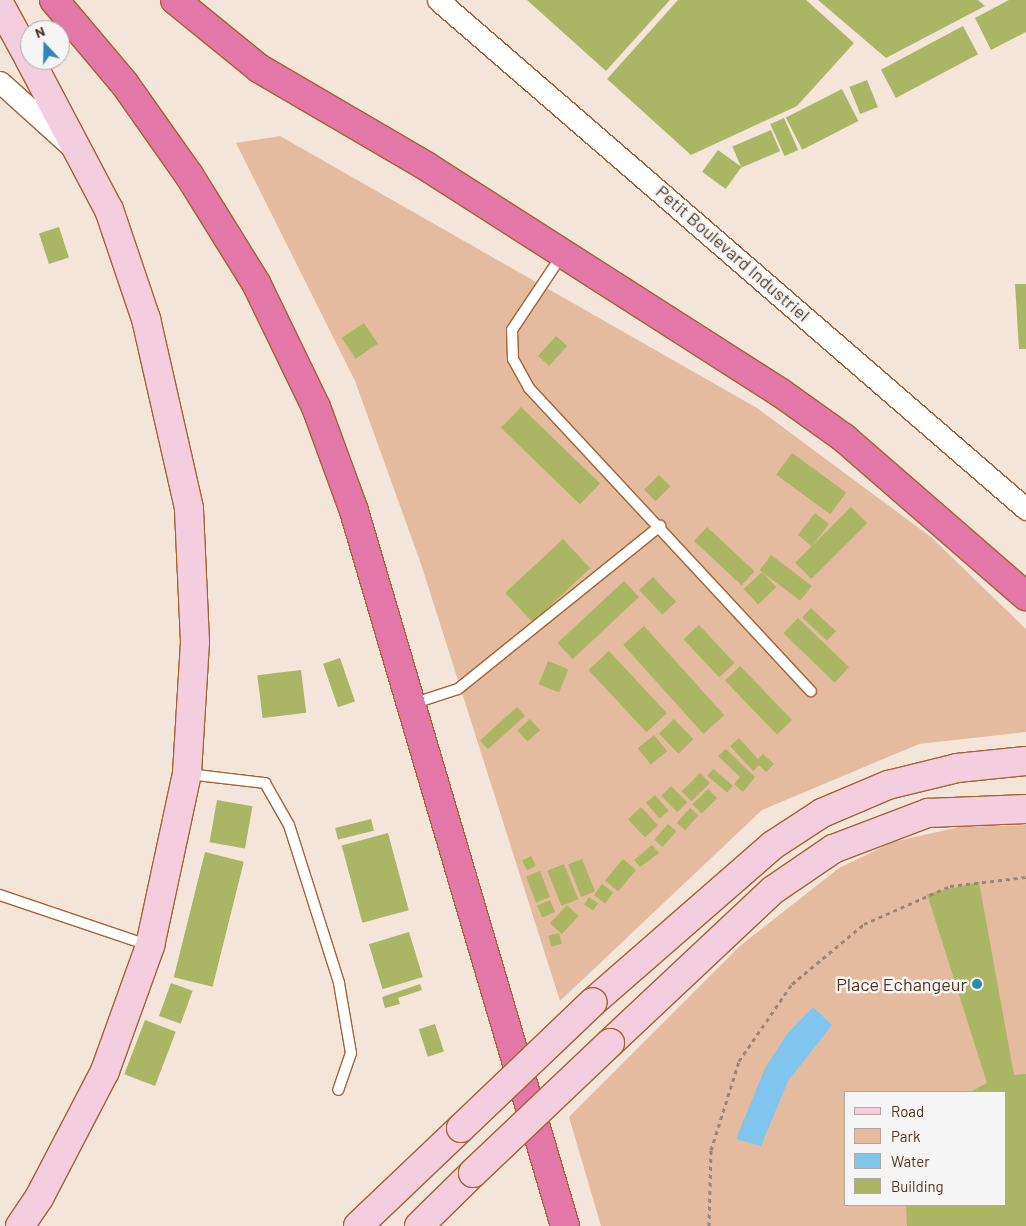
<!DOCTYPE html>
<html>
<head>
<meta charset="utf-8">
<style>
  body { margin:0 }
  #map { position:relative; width:1026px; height:1226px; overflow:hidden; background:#f4e5db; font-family:Barlow,sans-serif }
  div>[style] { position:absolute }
  .green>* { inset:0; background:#e4bb9f }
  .water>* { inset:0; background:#7fc5ee }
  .building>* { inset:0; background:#aab664; transform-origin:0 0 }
  .path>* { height:3px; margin-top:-1.5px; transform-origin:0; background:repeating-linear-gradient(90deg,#9d8677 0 4px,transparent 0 8px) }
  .roads { filter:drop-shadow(1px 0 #a46330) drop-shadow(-1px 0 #a46330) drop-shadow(0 1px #a46330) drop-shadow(0 -1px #a46330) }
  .service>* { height:10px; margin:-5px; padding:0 5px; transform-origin:5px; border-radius:5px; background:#fff }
  .minor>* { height:21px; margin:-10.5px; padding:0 10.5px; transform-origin:10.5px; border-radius:10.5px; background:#fff }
  .secondary>* { height:28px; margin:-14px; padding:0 14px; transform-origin:14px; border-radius:14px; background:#f4cdde }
  .trunk>* { height:28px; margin:-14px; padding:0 14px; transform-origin:14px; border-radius:14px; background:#e378a8 }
  .bridges { filter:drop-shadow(1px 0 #a46330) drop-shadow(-1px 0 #a46330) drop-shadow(0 1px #a46330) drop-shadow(0 -1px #a46330) }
  .secondary-bridge>* { height:28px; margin:-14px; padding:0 14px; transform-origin:14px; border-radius:14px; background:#f4cdde }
  .dots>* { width:14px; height:14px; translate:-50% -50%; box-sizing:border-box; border:2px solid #f5f5f5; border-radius:50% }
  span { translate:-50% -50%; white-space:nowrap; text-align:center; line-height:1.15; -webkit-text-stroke:5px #f5f5f5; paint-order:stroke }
  .street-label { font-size:18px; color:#523520 }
  .poi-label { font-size:18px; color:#523520 }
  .right { translate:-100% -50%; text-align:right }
  .legend { position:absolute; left:844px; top:1091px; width:162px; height:115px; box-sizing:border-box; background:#f5f5f5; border:1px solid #b4a8a0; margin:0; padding:6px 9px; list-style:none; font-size:15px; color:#523520 }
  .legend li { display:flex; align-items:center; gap:10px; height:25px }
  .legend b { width:25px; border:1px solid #b4a8a0 }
  .north { position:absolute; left:20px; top:20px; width:50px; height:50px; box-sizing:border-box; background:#f5f5f5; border:1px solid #b4a8a0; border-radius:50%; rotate:339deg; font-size:14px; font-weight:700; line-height:20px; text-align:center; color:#523520 }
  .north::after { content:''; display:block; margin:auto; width:18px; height:22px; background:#2f87b5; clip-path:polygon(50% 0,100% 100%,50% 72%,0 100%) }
</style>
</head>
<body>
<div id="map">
  <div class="green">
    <div style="clip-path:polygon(280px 136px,757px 408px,931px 537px,1026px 629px,1026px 732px,919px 744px,762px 810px,560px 1001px,421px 564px,355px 381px,236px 143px)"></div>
    <div style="clip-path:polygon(evenodd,1026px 825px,1026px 1226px,601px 1226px,569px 1117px,741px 945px,839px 868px,893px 842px,959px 827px,1026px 825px,845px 1092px,1005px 1092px,1005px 1205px,845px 1205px,845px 1092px)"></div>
  </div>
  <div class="water">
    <div style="clip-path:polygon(813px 1007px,832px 1025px,788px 1081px,761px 1146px,736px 1139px,765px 1068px,787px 1034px)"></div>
  </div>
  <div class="building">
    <div style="clip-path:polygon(527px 0,670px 0,606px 71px)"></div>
    <div style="clip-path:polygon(678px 0,806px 0,854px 43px,797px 106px,691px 155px,607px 79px)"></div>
    <div style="clip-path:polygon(818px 0,978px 0,985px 6px,886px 58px)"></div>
    <div style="clip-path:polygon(1009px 0,1026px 0,1026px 32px,991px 50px,975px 18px)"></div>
    <div style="left:963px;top:26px;width:32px;height:93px;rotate:62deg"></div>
    <div style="left:867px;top:80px;width:29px;height:19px;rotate:68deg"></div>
    <div style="left:842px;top:89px;width:36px;height:63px;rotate:63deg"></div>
    <div style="left:784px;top:118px;width:35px;height:15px;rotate:66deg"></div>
    <div style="left:771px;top:130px;width:23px;height:42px;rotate:67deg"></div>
    <div style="left:718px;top:150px;width:29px;height:27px;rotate:36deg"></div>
    <div style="left:59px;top:227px;width:32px;height:21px;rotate:72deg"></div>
    <div style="clip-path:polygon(1015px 284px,1026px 284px,1026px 349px,1019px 349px)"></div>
    <div style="left:364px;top:323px;width:25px;height:27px;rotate:56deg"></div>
    <div style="left:556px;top:336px;width:15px;height:27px;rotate:42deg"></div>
    <div style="left:521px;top:407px;width:110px;height:29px;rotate:44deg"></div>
    <div style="left:792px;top:453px;width:67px;height:27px;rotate:36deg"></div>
    <div style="left:659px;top:475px;width:16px;height:21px;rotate:45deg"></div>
    <div style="left:851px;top:507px;width:23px;height:79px;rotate:45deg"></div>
    <div style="left:815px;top:513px;width:18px;height:28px;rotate:38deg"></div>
    <div style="left:707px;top:527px;width:65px;height:19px;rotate:43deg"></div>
    <div style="left:563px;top:539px;width:40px;height:79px;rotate:47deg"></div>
    <div style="left:771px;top:555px;width:51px;height:19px;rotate:37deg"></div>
    <div style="left:762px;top:572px;width:21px;height:25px;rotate:47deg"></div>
    <div style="left:653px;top:577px;width:34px;height:19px;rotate:47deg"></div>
    <div style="left:624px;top:581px;width:22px;height:91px;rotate:47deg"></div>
    <div style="left:811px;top:608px;width:34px;height:13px;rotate:43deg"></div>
    <div style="left:798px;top:618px;width:71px;height:21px;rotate:44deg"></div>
    <div style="left:699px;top:625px;width:52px;height:21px;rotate:47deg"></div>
    <div style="left:644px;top:626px;width:120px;height:28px;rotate:48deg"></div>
    <div style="left:609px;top:651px;width:85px;height:28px;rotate:47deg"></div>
    <div style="left:340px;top:658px;width:46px;height:18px;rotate:71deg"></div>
    <div style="left:548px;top:661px;width:22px;height:25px;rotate:22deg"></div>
    <div style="left:740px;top:666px;width:75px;height:21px;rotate:46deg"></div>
    <div style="left:301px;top:670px;width:43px;height:44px;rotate:83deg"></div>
    <div style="left:517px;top:707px;width:12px;height:50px;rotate:48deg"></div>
    <div style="left:530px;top:719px;width:15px;height:17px;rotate:48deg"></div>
    <div style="left:674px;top:719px;width:28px;height:21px;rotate:46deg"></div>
    <div style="left:654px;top:735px;width:21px;height:21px;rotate:51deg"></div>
    <div style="clip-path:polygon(739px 738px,758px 759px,763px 754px,774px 764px,766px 772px,759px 765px,753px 771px,730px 746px)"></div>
    <div style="clip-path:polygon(726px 749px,755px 777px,743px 792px,734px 784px,740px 777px,718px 756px)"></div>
    <div style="left:713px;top:769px;width:26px;height:9px;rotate:40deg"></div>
    <div style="left:700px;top:773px;width:14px;height:26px;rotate:45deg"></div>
    <div style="left:671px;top:786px;width:23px;height:14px;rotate:45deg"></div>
    <div style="left:708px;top:789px;width:13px;height:22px;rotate:45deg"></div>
    <div style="left:655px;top:795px;width:21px;height:12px;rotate:49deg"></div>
    <div style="left:217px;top:800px;width:36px;height:43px;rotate:10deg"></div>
    <div style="left:641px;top:807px;width:25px;height:18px;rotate:47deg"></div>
    <div style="left:690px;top:808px;width:11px;height:20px;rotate:41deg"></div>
    <div style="left:371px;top:819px;width:12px;height:37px;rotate:76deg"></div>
    <div style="left:668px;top:824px;width:11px;height:21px;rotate:41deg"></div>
    <div style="left:388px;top:833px;width:80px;height:48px;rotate:75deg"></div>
    <div style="clip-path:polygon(652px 845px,659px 853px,640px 867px,634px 860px)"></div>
    <div style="left:205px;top:852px;width:40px;height:129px;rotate:14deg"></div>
    <div style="left:531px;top:856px;width:11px;height:10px;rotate:63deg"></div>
    <div style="left:582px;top:859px;width:35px;height:15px;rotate:68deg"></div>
    <div style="left:623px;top:859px;width:17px;height:28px;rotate:40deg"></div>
    <div style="left:564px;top:864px;width:38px;height:18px;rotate:68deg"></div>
    <div style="left:540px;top:871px;width:28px;height:15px;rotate:69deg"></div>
    <div style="clip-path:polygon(979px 882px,1014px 1075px,1026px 1074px,1026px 1226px,907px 1226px,906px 1205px,1005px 1205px,1005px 1092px,970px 1092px,987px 1083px,927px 894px)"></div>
    <div style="left:602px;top:884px;width:14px;height:14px;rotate:36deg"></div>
    <div style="left:589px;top:897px;width:11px;height:9px;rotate:34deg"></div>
    <div style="left:550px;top:900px;width:13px;height:14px;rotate:67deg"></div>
    <div style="left:567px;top:905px;width:16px;height:25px;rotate:43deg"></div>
    <div style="left:409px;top:932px;width:47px;height:42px;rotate:73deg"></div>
    <div style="left:559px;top:933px;width:11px;height:11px;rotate:75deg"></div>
    <div style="left:171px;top:983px;width:23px;height:35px;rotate:20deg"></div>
    <div style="clip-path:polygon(420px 984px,422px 990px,398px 998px,400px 1004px,385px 1008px,382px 997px)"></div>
    <div style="left:145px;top:1020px;width:33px;height:58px;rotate:21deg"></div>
    <div style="left:435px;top:1024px;width:29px;height:17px;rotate:72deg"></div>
  </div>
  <div class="path">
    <div style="left:709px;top:1226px;width:76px;rotate:-88.5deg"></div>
    <div style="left:711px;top:1150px;width:93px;rotate:-72.5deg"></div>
    <div style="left:739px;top:1061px;width:93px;rotate:-55.5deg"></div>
    <div style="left:792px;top:984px;width:94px;rotate:-39.8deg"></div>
    <div style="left:864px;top:924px;width:94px;rotate:-23.8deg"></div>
    <div style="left:950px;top:886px;width:77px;rotate:-6.8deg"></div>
  </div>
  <div class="roads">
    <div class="service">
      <div style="left:562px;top:255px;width:90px;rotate:123.7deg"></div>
      <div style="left:512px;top:330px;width:29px;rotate:88deg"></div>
      <div style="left:513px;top:359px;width:33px;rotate:61deg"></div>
      <div style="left:529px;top:388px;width:414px;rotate:47.1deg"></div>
      <div style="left:412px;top:704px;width:48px;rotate:-18.1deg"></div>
      <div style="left:458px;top:689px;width:260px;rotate:-38.9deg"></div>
      <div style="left:188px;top:774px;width:78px;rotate:6.7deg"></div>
      <div style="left:265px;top:783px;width:48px;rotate:60.3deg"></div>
      <div style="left:289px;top:825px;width:166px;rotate:72.4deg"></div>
      <div style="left:339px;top:983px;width:71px;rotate:80.3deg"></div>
      <div style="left:351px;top:1053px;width:39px;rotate:109deg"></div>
      <div style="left:0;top:895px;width:156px;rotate:18.7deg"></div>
    </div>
    <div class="minor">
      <div style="left:438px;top:0;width:778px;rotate:40.88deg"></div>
      <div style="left:0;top:82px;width:94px;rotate:42deg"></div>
    </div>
    <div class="secondary">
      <div style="left:0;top:5px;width:63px;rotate:61.4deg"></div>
      <div style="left:593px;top:1002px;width:239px;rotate:-41.1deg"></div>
      <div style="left:773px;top:845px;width:59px;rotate:-33.1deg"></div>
      <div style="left:822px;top:813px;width:72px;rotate:-23deg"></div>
      <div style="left:888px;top:785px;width:71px;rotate:-13.8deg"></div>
      <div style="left:957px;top:768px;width:69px;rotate:-5.8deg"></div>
      <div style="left:610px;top:1043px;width:224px;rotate:-43.2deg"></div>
      <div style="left:773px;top:890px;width:73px;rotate:-34.3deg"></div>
      <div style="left:833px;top:849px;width:102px;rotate:-20.8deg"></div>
      <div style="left:928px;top:813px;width:98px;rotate:-2.3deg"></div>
      <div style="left:20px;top:1226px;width:34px;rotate:-56deg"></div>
      <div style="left:39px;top:1198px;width:143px;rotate:-62.5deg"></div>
      <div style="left:105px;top:1071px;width:133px;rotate:-70.2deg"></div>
      <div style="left:150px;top:946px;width:177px;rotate:-77.9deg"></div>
      <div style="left:187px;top:773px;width:131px;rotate:-86.5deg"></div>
      <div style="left:195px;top:642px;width:134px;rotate:-92.6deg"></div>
      <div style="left:189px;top:508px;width:194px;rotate:-102.8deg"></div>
      <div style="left:146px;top:319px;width:115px;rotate:-108.7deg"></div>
      <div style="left:109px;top:210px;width:170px;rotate:-117.8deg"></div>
      <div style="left:358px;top:1226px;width:142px;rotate:-43.6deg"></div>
      <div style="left:419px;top:1226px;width:76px;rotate:-44.5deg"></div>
    </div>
    <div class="trunk">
      <div style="left:54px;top:0;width:109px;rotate:49.9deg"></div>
      <div style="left:124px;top:83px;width:113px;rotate:54.8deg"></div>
      <div style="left:189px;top:175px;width:127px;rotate:58.2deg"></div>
      <div style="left:256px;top:283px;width:138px;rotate:64.2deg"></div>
      <div style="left:316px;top:407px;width:111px;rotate:69.9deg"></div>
      <div style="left:354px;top:511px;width:745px;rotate:73.56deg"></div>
      <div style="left:175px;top:0;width:109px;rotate:39.1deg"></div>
      <div style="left:260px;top:69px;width:192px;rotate:30.3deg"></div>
      <div style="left:426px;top:166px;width:421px;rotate:32.6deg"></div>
      <div style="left:781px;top:393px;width:77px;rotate:35.5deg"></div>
      <div style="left:844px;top:438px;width:241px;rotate:41deg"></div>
    </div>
  </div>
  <div class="bridges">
    <div class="secondary-bridge">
      <div style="left:461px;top:1128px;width:182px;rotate:-43.7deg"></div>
      <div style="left:473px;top:1173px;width:189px;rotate:-43.5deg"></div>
    </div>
  </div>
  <div class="dots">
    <div style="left:977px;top:984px;background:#2f87b5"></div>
  </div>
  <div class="street-label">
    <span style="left:733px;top:253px;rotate:41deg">Petit Boulevard Industriel</span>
  </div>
  <div class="poi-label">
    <span class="right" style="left:967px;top:984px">Place Echangeur</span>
  </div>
  <ul class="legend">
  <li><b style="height:6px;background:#f4cdde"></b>Road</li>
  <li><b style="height:14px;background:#e4bb9f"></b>Park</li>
  <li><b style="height:14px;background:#7fc5ee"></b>Water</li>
  <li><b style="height:14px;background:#aab664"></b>Building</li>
  </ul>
  <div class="north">N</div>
</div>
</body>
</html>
